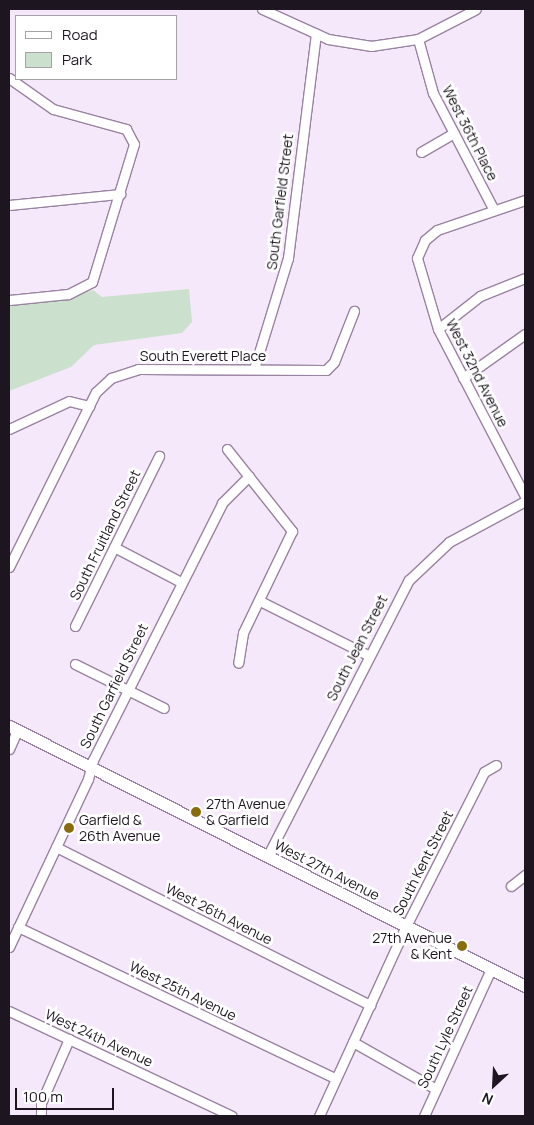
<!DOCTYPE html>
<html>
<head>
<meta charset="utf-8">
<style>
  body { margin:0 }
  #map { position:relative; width:534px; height:1125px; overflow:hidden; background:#f6e8fb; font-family:Manrope,sans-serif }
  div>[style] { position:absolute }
  .green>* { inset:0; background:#cbe0cd }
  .roads { filter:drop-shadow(1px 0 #9983a0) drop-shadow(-1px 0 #9983a0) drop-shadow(0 1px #9983a0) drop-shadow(0 -1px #9983a0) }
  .minor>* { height:9px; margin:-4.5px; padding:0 4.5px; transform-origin:4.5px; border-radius:4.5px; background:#fff }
  .major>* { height:11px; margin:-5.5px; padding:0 5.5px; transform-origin:5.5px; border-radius:5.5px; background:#fff }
  .dots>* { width:14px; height:14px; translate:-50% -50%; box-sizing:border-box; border:2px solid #fff; border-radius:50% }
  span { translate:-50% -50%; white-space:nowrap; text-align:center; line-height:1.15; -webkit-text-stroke:5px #fff; paint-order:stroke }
  .street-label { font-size:14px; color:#1d1520 }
  .poi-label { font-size:14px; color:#1d1520 }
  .left { translate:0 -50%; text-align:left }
  .right { translate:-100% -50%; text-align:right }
  .frame { position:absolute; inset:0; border:10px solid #1d1520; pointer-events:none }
  .legend { position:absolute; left:15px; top:15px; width:162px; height:65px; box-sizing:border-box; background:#fff; border:1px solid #a5a1a6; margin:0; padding:6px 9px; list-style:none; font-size:15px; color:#1d1520 }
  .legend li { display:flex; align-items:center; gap:10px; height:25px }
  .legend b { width:25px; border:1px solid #a5a1a6 }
  .north { position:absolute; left:469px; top:1060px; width:50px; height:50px; -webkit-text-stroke:4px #fff; paint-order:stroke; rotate:205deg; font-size:14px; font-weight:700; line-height:20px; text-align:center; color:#1d1520 }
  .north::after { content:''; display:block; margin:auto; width:18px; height:22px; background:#1d1520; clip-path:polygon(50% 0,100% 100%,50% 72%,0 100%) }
  .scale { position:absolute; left:15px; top:1088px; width:99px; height:22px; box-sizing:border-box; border:2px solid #1d1520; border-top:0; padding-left:6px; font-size:15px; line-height:18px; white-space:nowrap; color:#1d1520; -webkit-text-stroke:4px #fff; paint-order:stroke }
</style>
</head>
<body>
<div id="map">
  <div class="green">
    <div style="clip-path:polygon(189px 289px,192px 322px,182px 333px,94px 345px,71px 367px,9px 391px,9px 304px,69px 298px,93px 290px,102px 297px)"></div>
  </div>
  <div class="roads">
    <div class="minor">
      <div style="left:262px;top:9px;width:72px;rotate:24.4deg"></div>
      <div style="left:328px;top:39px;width:44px;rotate:9.2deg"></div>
      <div style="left:371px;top:46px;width:48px;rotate:-8.5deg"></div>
      <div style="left:418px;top:39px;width:65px;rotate:-27.3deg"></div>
      <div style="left:418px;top:39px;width:56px;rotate:74.5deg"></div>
      <div style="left:433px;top:93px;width:132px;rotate:62.5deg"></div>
      <div style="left:9px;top:78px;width:54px;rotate:35.2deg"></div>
      <div style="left:53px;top:109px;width:76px;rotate:15.3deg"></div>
      <div style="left:126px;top:129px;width:17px;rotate:62deg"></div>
      <div style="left:134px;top:144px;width:144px;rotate:106.9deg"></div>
      <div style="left:92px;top:282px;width:27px;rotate:153deg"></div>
      <div style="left:68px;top:294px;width:59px;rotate:174.2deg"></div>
      <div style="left:421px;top:152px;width:38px;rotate:-30deg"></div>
      <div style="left:525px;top:200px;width:93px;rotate:161.2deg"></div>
      <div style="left:437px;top:230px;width:16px;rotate:140deg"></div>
      <div style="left:425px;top:240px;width:20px;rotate:114deg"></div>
      <div style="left:417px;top:258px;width:74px;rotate:73.5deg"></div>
      <div style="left:438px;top:329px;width:188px;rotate:62.5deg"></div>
      <div style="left:9px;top:205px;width:112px;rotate:-5.7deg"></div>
      <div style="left:438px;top:329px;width:53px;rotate:-38.2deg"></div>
      <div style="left:480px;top:296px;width:48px;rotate:-21.8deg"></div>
      <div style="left:254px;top:369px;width:116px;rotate:-73deg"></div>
      <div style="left:288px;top:258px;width:226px;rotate:-82.9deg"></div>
      <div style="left:463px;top:378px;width:76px;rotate:-35.4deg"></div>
      <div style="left:9px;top:429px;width:66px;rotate:-25deg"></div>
      <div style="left:69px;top:401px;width:21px;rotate:14deg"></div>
      <div style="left:227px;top:449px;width:105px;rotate:51.6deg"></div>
      <div style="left:292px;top:531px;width:113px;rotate:115.7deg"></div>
      <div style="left:243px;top:633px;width:30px;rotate:99deg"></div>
      <div style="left:114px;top:547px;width:76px;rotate:27.6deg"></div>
      <div style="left:9px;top:567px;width:195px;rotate:-63.6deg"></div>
      <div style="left:96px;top:392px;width:21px;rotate:-43deg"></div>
      <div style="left:111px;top:378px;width:28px;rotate:-18deg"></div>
      <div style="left:138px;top:369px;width:188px;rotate:0.3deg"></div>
      <div style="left:326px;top:370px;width:11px;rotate:-45deg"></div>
      <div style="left:334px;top:362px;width:55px;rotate:-68.6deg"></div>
      <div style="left:260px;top:601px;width:121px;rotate:26.6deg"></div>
      <div style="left:75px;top:626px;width:190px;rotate:-63.7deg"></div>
      <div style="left:75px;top:664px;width:99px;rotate:26.3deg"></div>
      <div style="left:9px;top:749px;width:20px;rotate:-66deg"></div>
      <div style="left:56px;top:847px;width:352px;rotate:26.7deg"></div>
      <div style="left:267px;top:857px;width:311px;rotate:-62.9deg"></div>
      <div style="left:409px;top:580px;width:55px;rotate:-43.5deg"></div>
      <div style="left:449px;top:542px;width:86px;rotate:-28.3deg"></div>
      <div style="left:511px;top:886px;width:18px;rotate:-38deg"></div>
      <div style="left:18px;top:927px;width:352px;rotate:25.5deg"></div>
      <div style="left:9px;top:947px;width:186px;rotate:-64.8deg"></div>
      <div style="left:88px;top:779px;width:20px;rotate:-75deg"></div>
      <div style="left:93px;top:760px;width:288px;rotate:-63.3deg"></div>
      <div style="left:222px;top:503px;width:38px;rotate:-45deg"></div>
      <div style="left:9px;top:1011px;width:246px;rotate:25.2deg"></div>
      <div style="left:353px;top:1042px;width:95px;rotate:29.5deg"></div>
      <div style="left:41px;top:1116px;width:13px;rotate:-90deg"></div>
      <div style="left:41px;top:1103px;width:70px;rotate:-66.4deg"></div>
      <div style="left:319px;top:1116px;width:209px;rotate:-65.4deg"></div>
      <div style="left:406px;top:926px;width:173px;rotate:-63.1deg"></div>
      <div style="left:484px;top:772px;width:14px;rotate:-30deg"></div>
      <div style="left:424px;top:1116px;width:162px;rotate:-65.5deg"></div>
    </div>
    <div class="major">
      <div style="left:9px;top:726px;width:578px;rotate:26.74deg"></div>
    </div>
  </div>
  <div class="dots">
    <div style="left:196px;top:812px;background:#896c0b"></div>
    <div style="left:69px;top:828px;background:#896c0b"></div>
    <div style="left:462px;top:946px;background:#896c0b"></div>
  </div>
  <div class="street-label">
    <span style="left:470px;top:133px;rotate:63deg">West 36th Place</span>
    <span style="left:280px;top:202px;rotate:-83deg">South Garfield Street</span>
    <span style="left:203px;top:356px">South Everett Place</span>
    <span style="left:477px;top:373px;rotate:63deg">West 32nd Avenue</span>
    <span style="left:105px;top:535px;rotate:-64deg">South Fruitland Street</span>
    <span style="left:357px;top:648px;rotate:-63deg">South Jean Street</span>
    <span style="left:114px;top:686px;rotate:-64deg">South Garfield Street</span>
    <span style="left:423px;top:863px;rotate:-63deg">South Kent Street</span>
    <span style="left:327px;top:870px;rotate:27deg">West 27th Avenue</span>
    <span style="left:219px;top:914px;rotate:27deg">West 26th Avenue</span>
    <span style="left:183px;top:991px;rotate:26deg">West 25th Avenue</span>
    <span style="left:445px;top:1037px;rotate:-65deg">South Lyle Street</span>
    <span style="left:99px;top:1038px;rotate:25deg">West 24th Avenue</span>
  </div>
  <div class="poi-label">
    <span class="left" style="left:206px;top:812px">27th Avenue<br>&amp; Garfield</span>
    <span class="left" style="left:79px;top:828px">Garfield &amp;<br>26th Avenue</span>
    <span class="right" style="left:452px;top:946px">27th Avenue<br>&amp; Kent</span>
  </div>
  <div class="frame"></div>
  <ul class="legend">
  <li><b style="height:6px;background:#fff"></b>Road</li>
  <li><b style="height:14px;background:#cbe0cd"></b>Park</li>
  </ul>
  <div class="north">N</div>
  <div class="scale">100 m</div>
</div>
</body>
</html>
